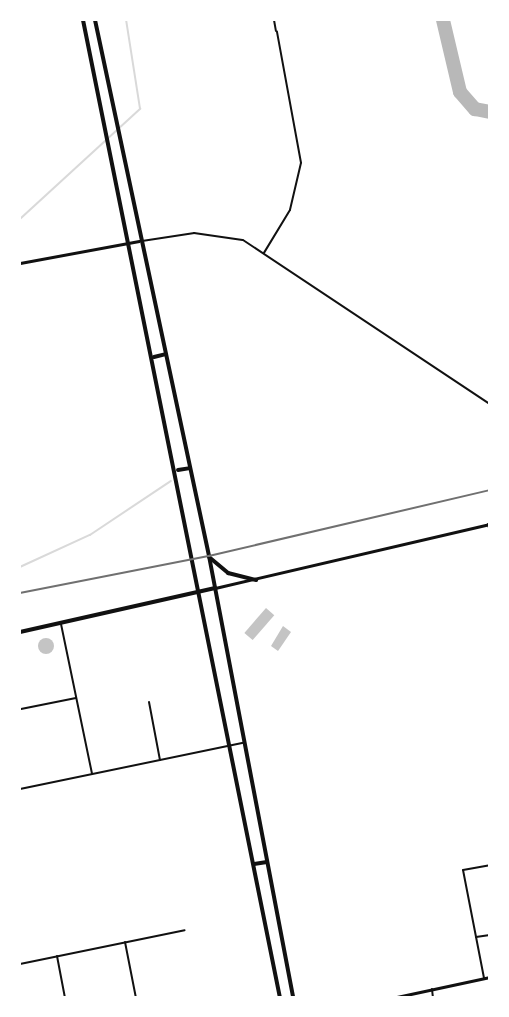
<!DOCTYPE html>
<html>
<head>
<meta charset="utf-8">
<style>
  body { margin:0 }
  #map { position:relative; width:509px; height:1017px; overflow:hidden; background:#fff; font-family:Arial,sans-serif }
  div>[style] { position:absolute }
  .stream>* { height:1.5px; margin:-0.75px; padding:0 0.75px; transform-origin:0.75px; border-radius:0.75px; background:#d9d9d9 }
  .taxiway>* { height:14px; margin:-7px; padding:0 7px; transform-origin:7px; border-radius:7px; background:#b8b8b8 }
  .building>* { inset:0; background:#c4c4c4; transform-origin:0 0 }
  .round { border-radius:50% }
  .service>* { height:1.5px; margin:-0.75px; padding:0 0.75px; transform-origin:0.75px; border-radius:0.75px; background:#111 }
  .minor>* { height:2px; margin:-1px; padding:0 1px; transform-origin:1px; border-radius:1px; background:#111 }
  .tertiary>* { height:3px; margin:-1.5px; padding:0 1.5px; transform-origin:1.5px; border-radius:1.5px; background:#111 }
  .secondary>* { height:3px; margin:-1.5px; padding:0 1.5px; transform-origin:1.5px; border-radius:1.5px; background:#111 }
  .primary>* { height:4px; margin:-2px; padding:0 2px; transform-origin:2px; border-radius:2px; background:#111 }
  .rail>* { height:1.5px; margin:-0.75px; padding:0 0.75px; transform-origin:0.75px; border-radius:0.75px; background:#707070 }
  span { translate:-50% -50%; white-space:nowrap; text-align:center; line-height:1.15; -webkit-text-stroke:6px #fff; paint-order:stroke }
  .frame { position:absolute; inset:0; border:21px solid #fff; pointer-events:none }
</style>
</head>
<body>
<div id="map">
  <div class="stream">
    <div style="left:20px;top:219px;width:163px;rotate:-42.5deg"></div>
    <div style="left:140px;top:109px;width:90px;rotate:-98.9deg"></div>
    <div style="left:20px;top:567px;width:77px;rotate:-24.6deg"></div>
    <div style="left:90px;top:535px;width:97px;rotate:-33.7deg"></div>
  </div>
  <div class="taxiway">
    <div style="left:443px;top:20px;width:74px;rotate:76.7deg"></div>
    <div style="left:460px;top:92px;width:23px;rotate:49deg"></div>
    <div style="left:475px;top:109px;width:15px;rotate:11deg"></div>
  </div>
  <div class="building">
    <div style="left:266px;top:608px;width:11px;height:33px;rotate:41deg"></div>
    <div style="clip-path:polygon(283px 626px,291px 632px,278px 651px,271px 646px)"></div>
    <div class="round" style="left:38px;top:638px;width:16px;height:16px"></div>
  </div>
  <div class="service">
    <div style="left:264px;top:253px;width:50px;rotate:-58.8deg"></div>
    <div style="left:290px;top:210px;width:48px;rotate:-76.8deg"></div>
    <div style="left:301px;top:163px;width:133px;rotate:-100.4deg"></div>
  </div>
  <div class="minor">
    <div style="left:274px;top:20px;width:11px;rotate:80deg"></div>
    <div style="left:142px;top:241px;width:53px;rotate:-8.7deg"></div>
    <div style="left:194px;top:233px;width:49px;rotate:8.1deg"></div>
    <div style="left:243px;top:240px;width:296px;rotate:33.6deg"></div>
    <div style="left:488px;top:524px;width:8px;rotate:76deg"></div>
    <div style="left:61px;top:624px;width:153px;rotate:78.3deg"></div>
    <div style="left:149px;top:702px;width:59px;rotate:79.3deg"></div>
    <div style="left:21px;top:709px;width:56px;rotate:-11.3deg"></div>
    <div style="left:20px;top:789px;width:228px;rotate:-11.7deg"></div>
    <div style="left:476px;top:937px;width:14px;rotate:-8deg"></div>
    <div style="left:125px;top:942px;width:57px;rotate:78.9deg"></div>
    <div style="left:57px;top:956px;width:43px;rotate:79.2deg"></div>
    <div style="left:20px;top:964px;width:168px;rotate:-11.6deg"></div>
    <div style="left:484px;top:978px;width:110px;rotate:-101deg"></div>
    <div style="left:463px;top:870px;width:27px;rotate:-10deg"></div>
    <div style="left:432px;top:989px;width:9px;rotate:84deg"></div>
  </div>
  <div class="tertiary">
    <div style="left:392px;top:998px;width:100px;rotate:-12.1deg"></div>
  </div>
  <div class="secondary">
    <div style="left:20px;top:263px;width:121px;rotate:-10.5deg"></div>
    <div style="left:215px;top:588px;width:282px;rotate:-13.1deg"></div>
  </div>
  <div class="primary">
    <div style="left:83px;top:20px;width:998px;rotate:78.61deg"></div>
    <div style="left:95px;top:20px;width:548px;rotate:77.99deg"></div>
    <div style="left:209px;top:556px;width:450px;rotate:79.2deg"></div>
    <div style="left:154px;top:357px;width:12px;rotate:-14deg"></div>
    <div style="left:178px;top:470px;width:12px;rotate:-9deg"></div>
    <div style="left:209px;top:557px;width:25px;rotate:40deg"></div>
    <div style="left:228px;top:573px;width:29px;rotate:14deg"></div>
    <div style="left:20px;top:632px;width:200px;rotate:-12.7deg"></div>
    <div style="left:254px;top:864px;width:13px;rotate:-9deg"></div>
  </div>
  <div class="rail">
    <div style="left:20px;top:593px;width:193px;rotate:-11.1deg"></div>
    <div style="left:209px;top:556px;width:289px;rotate:-13.2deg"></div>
  </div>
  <div class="frame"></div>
</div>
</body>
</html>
